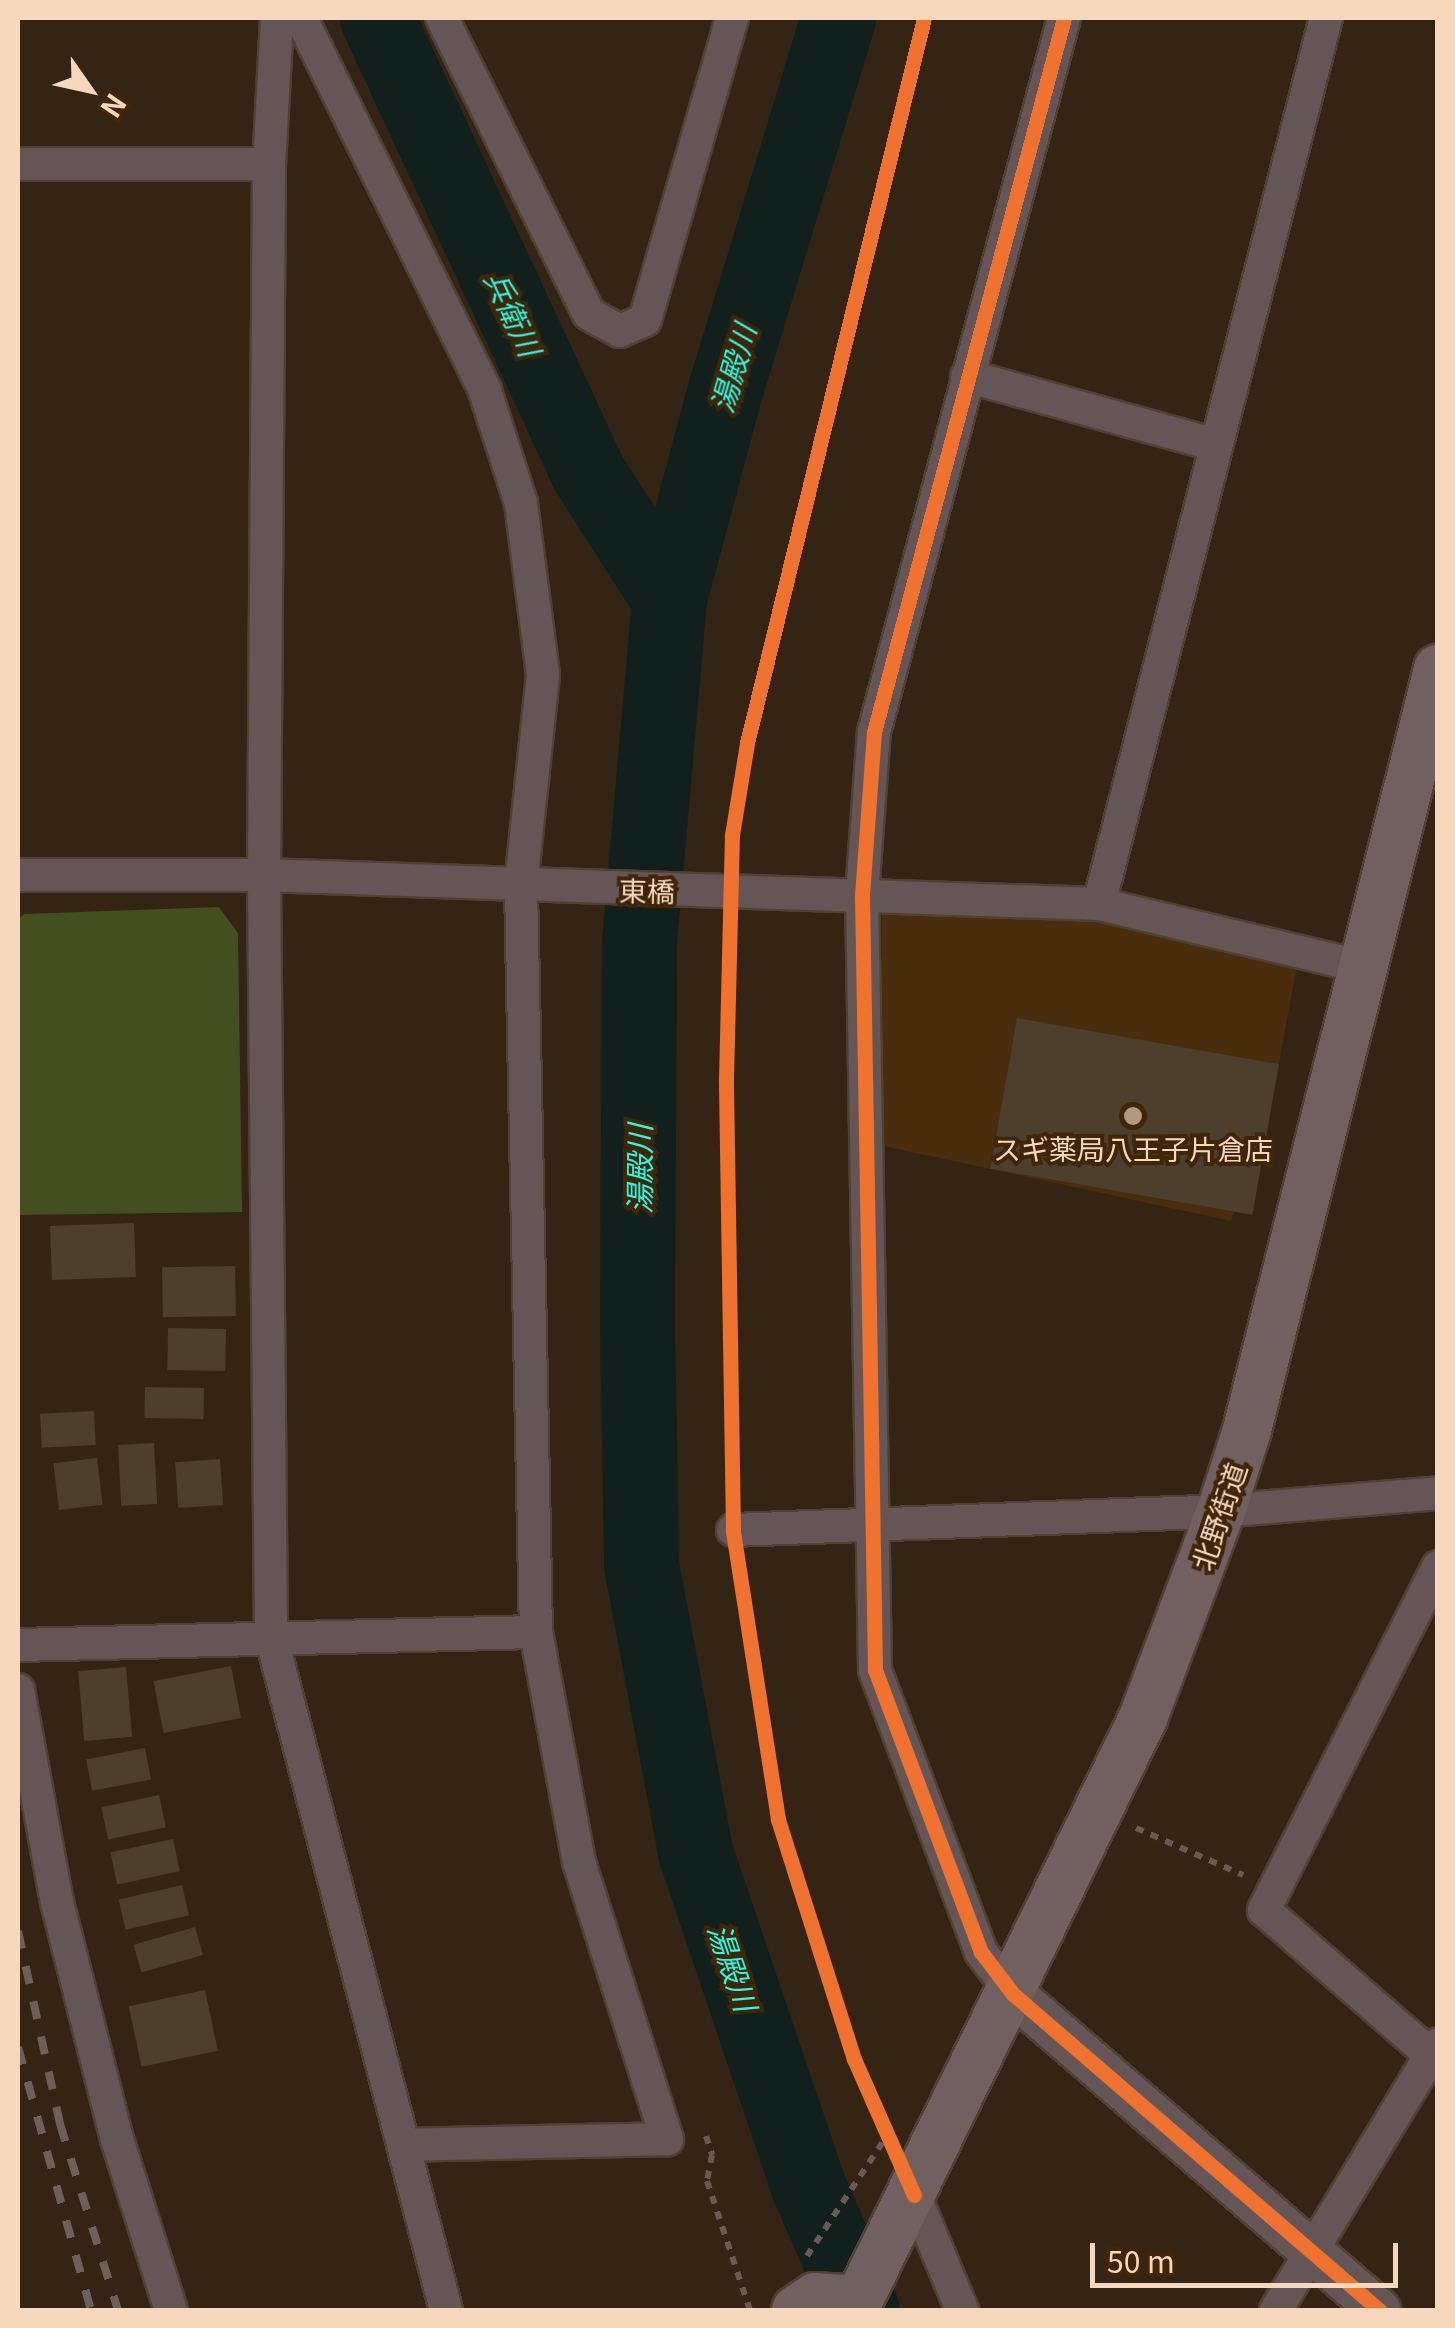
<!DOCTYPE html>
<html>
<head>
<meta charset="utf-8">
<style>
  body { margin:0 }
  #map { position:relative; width:1455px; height:2328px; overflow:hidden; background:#332414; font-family:Georgia,"Noto Sans JP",serif }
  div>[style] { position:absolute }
  .built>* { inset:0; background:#492d0d }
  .green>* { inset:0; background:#434f1f }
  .river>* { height:75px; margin:-37.5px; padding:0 37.5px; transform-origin:37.5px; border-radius:37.5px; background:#11201d }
  .building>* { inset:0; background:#4c3f2d; transform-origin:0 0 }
  .path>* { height:6px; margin-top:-3px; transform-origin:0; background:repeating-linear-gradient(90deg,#685a56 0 8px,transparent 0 16px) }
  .roads { filter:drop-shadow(2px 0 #504132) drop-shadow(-2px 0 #504132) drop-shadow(0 2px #504132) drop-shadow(0 -2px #504132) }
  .minor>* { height:32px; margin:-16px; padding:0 16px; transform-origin:16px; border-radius:16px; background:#645656 }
  .tertiary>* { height:42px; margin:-21px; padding:0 21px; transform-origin:21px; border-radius:21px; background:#645656 }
  .secondary>* { height:48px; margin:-24px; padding:0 24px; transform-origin:24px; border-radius:24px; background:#706060 }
  .rail>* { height:8px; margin-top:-4px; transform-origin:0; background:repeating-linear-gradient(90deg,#6d605a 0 18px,transparent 0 36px) }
  .cycleway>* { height:15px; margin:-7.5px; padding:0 7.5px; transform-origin:7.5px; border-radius:7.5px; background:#ef722f }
  .dots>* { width:28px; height:28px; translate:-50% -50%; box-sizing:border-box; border:5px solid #402507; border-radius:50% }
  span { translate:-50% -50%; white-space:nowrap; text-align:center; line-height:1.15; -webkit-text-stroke:8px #402507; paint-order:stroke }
  .street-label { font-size:28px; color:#f6d9bd }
  .poi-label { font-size:28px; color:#f6d9bd }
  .water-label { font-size:30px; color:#23fbe7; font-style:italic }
  .frame { position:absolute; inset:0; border:20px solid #f6d9bd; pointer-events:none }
  .north { position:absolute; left:40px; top:40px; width:100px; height:100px; -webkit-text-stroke:8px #402507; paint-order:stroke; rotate:124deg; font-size:28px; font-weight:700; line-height:40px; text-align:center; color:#f6d9bd }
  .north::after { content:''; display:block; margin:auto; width:35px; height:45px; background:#f6d9bd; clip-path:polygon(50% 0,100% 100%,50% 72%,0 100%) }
  .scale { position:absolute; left:1090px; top:2243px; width:308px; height:45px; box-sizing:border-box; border:5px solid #f6d9bd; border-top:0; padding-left:12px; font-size:30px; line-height:35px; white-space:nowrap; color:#f6d9bd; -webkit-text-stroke:8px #402507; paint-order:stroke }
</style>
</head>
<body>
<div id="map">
  <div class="built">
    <div style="clip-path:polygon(882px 908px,1100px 920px,1297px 966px,1279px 1063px,1231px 1221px,879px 1145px)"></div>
  </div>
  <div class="green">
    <div style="clip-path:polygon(219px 907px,238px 933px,242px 1212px,18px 1215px,18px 920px,24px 914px)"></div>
  </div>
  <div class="river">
    <div style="left:377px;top:18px;width:499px;rotate:65.1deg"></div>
    <div style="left:587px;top:471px;width:152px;rotate:57.4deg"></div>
    <div style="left:838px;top:18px;width:385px;rotate:106.9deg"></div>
    <div style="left:726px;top:386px;width:220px;rotate:105deg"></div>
    <div style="left:669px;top:599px;width:341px;rotate:95deg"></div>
    <div style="left:639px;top:939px;width:385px;rotate:90.3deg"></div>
    <div style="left:637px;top:1324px;width:241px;rotate:89deg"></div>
    <div style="left:641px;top:1565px;width:292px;rotate:79.3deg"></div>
    <div style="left:695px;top:1852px;width:353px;rotate:71.3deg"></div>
    <div style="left:808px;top:2186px;width:135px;rotate:66.5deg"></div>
  </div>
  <div class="building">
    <div style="left:1017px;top:1018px;width:266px;height:153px;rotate:10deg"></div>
    <div style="left:134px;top:1223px;width:54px;height:84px;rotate:88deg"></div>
    <div style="left:235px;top:1266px;width:50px;height:73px;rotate:89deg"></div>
    <div style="left:168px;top:1328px;width:58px;height:42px;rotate:1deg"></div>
    <div style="left:145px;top:1387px;width:59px;height:31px;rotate:1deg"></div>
    <div style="left:94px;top:1411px;width:34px;height:54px;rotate:87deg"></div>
    <div style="left:154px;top:1443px;width:61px;height:36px;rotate:87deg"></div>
    <div style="left:97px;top:1458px;width:47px;height:44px;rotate:83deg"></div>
    <div style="left:220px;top:1459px;width:46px;height:45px;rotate:86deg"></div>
    <div style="left:231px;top:1666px;width:53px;height:79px;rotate:79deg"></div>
    <div style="left:126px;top:1667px;width:70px;height:48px;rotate:85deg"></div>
    <div style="left:145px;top:1748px;width:32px;height:60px;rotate:79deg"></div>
    <div style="left:159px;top:1795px;width:33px;height:59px;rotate:78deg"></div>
    <div style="left:173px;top:1839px;width:33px;height:64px;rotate:78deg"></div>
    <div style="left:182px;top:1885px;width:31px;height:65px;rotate:77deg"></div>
    <div style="left:195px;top:1927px;width:29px;height:64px;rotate:74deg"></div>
    <div style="left:205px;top:1990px;width:62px;height:78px;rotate:78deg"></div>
  </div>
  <div class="path">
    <div style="left:1136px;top:1828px;width:117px;rotate:23.7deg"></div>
    <div style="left:706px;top:2136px;width:20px;rotate:72deg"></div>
    <div style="left:712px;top:2155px;width:26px;rotate:101deg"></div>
    <div style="left:707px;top:2181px;width:136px;rotate:71.6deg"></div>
    <div style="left:807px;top:2256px;width:143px;rotate:-56.4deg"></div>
  </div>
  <div class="roads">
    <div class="minor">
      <div style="left:277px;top:18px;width:146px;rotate:93.1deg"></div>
      <div style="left:269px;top:164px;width:711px;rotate:90.4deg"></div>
      <div style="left:264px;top:875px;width:761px;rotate:89.47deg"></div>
      <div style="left:271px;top:1636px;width:696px;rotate:75.44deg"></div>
      <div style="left:301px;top:18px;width:416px;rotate:63.7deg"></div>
      <div style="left:485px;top:391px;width:118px;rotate:72.2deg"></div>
      <div style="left:521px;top:503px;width:173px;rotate:82.7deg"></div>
      <div style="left:543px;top:675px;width:212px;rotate:96deg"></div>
      <div style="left:521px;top:886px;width:746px;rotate:88.85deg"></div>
      <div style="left:536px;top:1632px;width:234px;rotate:79.4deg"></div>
      <div style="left:579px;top:1862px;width:291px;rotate:72.4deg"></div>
      <div style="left:667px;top:2139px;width:263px;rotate:178.7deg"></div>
      <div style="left:442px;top:18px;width:330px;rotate:63.6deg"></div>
      <div style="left:589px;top:314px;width:35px;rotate:29deg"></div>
      <div style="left:620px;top:331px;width:27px;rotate:-24deg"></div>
      <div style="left:645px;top:320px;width:314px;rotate:-73.9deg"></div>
      <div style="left:18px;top:164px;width:251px"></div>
      <div style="left:967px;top:376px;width:257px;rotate:15.5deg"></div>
      <div style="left:18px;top:875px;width:246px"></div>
      <div style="left:264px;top:875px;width:836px;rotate:1.99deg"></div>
      <div style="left:1099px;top:904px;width:272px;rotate:13.4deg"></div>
      <div style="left:1099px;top:904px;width:915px;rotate:-75.63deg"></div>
      <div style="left:733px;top:1530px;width:488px;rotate:-2.2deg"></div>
      <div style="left:1221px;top:1511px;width:218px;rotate:-4.7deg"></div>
      <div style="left:1438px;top:1567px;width:385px;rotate:116.9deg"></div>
      <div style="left:1264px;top:1910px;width:230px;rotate:41deg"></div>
      <div style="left:18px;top:1645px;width:518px;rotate:-1.44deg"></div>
      <div style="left:18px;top:1690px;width:216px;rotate:79.6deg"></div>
      <div style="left:57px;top:1902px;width:244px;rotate:75.8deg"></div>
      <div style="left:117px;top:2139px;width:179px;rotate:72.5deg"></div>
      <div style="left:1013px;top:1994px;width:53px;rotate:-127.3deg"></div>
      <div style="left:981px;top:1952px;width:301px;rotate:-110.6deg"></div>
      <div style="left:875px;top:1670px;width:776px;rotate:-90.96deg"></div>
      <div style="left:862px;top:894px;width:162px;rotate:-85.8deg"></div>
      <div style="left:874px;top:732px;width:739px;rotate:-75.1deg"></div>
      <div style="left:914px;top:2195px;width:125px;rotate:67.3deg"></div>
      <div style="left:1276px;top:2310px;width:311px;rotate:-58.7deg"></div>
    </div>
    <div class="tertiary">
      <div style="left:1013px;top:1994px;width:484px;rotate:40.8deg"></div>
    </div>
    <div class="secondary">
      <div style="left:796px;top:2310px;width:23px;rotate:-34deg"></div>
      <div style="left:815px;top:2297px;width:44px;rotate:3.9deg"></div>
      <div style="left:854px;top:2310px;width:659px;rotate:-63.98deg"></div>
      <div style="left:1143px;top:1718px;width:221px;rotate:-69.4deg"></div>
      <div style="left:1221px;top:1511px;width:85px;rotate:-72.2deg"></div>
      <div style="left:1247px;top:1430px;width:785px;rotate:-75.91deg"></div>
    </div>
  </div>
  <div class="rail">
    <div style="left:18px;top:1931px;width:198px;rotate:77.7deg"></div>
    <div style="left:60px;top:2124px;width:195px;rotate:72.7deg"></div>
    <div style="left:18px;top:2047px;width:273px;rotate:74.5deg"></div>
  </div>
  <div class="cycleway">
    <div style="left:1064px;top:18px;width:739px;rotate:104.9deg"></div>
    <div style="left:874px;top:732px;width:162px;rotate:94.2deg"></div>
    <div style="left:862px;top:894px;width:776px;rotate:89.04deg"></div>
    <div style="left:875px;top:1670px;width:301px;rotate:69.4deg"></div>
    <div style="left:981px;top:1952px;width:53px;rotate:52.7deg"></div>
    <div style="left:1013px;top:1994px;width:484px;rotate:40.8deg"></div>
    <div style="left:914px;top:2195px;width:149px;rotate:-113.8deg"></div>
    <div style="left:854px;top:2059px;width:252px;rotate:-107.6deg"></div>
    <div style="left:778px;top:1819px;width:292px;rotate:-98.9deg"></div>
    <div style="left:733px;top:1530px;width:451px;rotate:-90.9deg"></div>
    <div style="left:726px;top:1079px;width:244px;rotate:-88.6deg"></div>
    <div style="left:732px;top:835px;width:93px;rotate:-80.7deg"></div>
    <div style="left:747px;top:743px;width:746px;rotate:-76.28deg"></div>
  </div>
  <div class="dots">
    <div style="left:1133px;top:1116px;background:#b29a82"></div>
  </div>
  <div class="street-label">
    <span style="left:647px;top:890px;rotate:1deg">東橋</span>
    <span style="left:1218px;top:1516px;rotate:-71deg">北野街道</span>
  </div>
  <div class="poi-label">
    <span style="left:1133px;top:1148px">スギ薬局八王子片倉店</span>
  </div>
  <div class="water-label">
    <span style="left:514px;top:313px;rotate:65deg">兵衛川</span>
    <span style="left:732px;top:368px;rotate:-74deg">湯殿川</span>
    <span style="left:638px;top:1169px;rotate:-90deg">湯殿川</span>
    <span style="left:734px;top:1967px;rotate:71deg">湯殿川</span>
  </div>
  <div class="frame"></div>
  <div class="north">N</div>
  <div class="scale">50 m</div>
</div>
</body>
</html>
